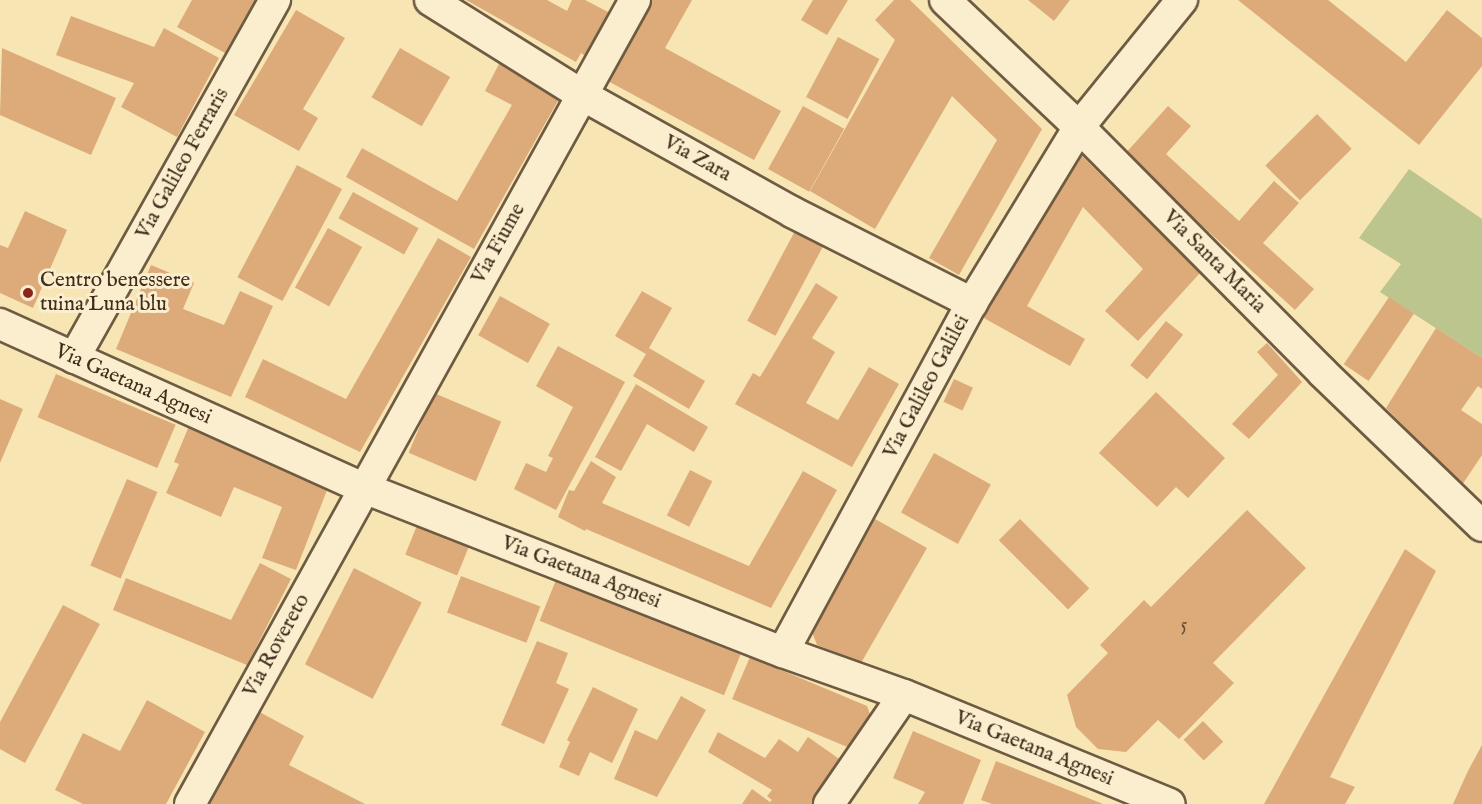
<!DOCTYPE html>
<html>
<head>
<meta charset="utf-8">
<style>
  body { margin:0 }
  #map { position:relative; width:1482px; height:804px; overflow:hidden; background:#f8e5b4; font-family:"IM FELL English",serif }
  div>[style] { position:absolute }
  .green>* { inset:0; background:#bcc58e }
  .building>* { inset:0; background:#ddaa7a; transform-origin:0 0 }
  .roads { filter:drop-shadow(2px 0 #6e5b42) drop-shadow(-2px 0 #6e5b42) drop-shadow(0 2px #6e5b42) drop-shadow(0 -2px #6e5b42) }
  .street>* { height:30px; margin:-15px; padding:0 15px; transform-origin:15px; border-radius:15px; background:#faeece }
  .dots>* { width:16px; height:16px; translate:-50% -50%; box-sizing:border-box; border:3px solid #faeece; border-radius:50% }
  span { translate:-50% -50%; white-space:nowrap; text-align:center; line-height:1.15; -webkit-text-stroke:6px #faeece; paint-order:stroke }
  .number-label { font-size:18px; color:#674c34 }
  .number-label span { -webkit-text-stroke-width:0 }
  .street-label { font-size:21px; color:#402d1c }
  .poi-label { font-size:21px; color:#402d1c }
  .left { translate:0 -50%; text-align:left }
</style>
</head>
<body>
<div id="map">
  <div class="green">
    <div style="clip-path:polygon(1409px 169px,1482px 219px,1482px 358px,1380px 292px,1401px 264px,1359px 238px)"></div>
  </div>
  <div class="building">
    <div style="clip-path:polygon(192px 0,255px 0,225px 53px,177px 27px)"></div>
    <div style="clip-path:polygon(466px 0,547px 0,567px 11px,572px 0,585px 0,610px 13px,586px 57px,581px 53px,576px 62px)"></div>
    <div style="clip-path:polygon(651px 0,692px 0,665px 48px,781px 111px,754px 160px,606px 80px)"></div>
    <div style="clip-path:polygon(813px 0,848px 0,827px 35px,801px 20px)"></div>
    <div style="clip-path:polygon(894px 0,910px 0,1042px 129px,959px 275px,929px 258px,997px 140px,952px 96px,875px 229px,810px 191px,895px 40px,875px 20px)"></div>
    <div style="clip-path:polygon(1028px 0,1070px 0,1054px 21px)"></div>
    <div style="clip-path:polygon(1238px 0,1328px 0,1406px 62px,1447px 10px,1482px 38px,1482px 66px,1419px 145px)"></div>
    <div style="clip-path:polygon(296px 10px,345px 38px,303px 109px,318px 118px,299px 151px,234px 115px)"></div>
    <div style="clip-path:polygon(71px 16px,154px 47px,164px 28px,219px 58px,177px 137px,121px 107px,134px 83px,56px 55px)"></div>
    <div style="left:838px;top:37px;width:47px;height:68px;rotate:28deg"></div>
    <div style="clip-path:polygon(2px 48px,116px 98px,91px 155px,0 115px)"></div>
    <div style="left:400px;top:48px;width:58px;height:57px;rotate:30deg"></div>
    <div style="clip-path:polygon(502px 58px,551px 84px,559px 99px,474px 249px,346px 177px,362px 148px,457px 201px,512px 105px,485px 91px)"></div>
    <div style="left:803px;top:106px;width:47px;height:72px;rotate:29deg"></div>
    <div style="clip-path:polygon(1168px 106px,1191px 126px,1166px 154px,1239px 221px,1274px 181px,1299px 203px,1263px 243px,1314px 289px,1295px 310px,1124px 155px)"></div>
    <div style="left:1317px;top:114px;width:49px;height:73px;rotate:45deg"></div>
    <div style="clip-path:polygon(1077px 151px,1200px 273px,1138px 341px,1105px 311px,1143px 269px,1083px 207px,1027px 306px,1085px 339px,1070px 366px,982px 317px)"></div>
    <div style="left:297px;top:165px;width:51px;height:127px;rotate:28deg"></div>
    <div style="left:353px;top:192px;width:75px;height:30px;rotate:29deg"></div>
    <div style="clip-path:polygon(25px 211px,67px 230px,33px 308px,0 293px,0 245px,8px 248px)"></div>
    <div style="left:328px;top:228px;width:39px;height:68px;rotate:29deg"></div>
    <div style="left:796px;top:229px;width:32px;height:104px;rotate:28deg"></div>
    <div style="clip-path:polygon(438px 238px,471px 257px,360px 452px,245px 397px,263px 359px,346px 399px)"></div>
    <div style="clip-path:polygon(151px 265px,194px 283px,183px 309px,224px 325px,240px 291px,273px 306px,231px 397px,116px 349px)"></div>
    <div style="clip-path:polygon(816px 283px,838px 297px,812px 338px,835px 352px,806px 403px,838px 420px,869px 367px,899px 384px,852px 467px,735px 404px,753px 373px,760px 377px)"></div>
    <div style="clip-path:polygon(642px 291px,672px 308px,649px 348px,705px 381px,689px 409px,633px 376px,646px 354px,615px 336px)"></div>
    <div style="left:500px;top:296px;width:57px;height:45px;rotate:29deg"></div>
    <div style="left:1389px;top:297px;width:30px;height:81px;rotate:34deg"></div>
    <div style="left:1166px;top:321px;width:22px;height:57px;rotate:39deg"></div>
    <div style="clip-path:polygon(1436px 328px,1482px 358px,1482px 389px,1478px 386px,1461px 410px,1482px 424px,1482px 455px,1462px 485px,1386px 408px)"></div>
    <div style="clip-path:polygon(1267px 343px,1302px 382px,1249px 439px,1232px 424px,1278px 375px,1257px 352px)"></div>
    <div style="clip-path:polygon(558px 346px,625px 382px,556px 510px,514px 489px,526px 463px,546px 472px,553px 458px,548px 456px,573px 407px,536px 386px)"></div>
    <div style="left:56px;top:374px;width:130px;height:47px;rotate:23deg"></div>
    <div style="left:954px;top:379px;width:21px;height:25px;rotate:25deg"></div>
    <div style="clip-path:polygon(636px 384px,708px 427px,694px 452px,647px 424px,621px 471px,595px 457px)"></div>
    <div style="clip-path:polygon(1156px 392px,1225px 458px,1188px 498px,1176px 487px,1157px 507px,1099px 453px)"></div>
    <div style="left:434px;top:393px;width:73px;height:65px;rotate:23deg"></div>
    <div style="clip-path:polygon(0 399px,23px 409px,0 463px)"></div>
    <div style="clip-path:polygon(189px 426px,329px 485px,296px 570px,262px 558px,282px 507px,234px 487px,221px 517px,166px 493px,179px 464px,174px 462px)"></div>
    <div style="left:934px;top:453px;width:65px;height:68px;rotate:29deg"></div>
    <div style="clip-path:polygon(591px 461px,616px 477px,602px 503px,749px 566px,803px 471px,837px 490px,771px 608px,586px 529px,585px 531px,558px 517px,569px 490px,574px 491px)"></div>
    <div style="left:690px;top:470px;width:25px;height:51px;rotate:27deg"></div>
    <div style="left:127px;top:479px;width:33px;height:94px;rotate:23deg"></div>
    <div style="clip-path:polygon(1247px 510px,1306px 568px,1213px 663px,1234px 683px,1179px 739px,1158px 720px,1126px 752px,1098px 749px,1076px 727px,1067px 695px,1108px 653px,1100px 645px,1144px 600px,1151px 607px)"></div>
    <div style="clip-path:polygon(875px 519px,927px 548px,861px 663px,817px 645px,812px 632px)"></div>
    <div style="left:1020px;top:519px;width:98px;height:30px;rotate:45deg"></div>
    <div style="left:418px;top:523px;width:56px;height:34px;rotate:22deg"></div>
    <div style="clip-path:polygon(1405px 549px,1436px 571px,1330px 777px,1355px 787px,1345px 804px,1264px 804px)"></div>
    <div style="clip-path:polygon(260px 563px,291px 579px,247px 665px,113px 610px,126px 578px,231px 620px)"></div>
    <div style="left:354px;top:568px;width:76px;height:108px;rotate:27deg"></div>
    <div style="left:461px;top:576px;width:85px;height:39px;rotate:21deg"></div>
    <div style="left:556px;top:580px;width:199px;height:44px;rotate:22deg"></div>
    <div style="clip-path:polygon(63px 605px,100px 624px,25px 763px,0 749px,0 722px)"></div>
    <div style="clip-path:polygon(537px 641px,568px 653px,556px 683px,569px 689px,544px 744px,501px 725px)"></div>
    <div style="clip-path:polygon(750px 657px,867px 706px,874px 725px,857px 751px,732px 699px)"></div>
    <div style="clip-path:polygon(593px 687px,638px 709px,612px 763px,590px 752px,579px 776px,559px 767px,570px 742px,567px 740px)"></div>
    <div style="clip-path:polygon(681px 696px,706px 710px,657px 797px,614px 779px,635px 730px,657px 740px)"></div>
    <div style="clip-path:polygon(147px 700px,205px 732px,166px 804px,83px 804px,55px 790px,83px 733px,120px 751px)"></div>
    <div style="clip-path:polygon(252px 708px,304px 736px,289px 765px,365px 804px,199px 804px)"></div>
    <div style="left:1203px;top:721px;width:29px;height:27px;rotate:46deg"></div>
    <div style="clip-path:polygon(913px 731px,981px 760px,963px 804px,918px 804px,925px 792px,893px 778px)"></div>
    <div style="clip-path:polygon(718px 732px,765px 758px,779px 739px,798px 752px,808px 737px,845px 763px,817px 804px,742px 804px,752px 789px,770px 802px,772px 800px,767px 796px,772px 790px,708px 752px)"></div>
    <div style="clip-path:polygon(1482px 745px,1482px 804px,1453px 804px,1468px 771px)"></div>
    <div style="clip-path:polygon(996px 761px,1103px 804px,992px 804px,981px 800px)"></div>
  </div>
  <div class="roads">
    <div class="street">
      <div style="left:430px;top:0;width:179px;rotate:32deg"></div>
      <div style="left:582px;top:95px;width:240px;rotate:29.1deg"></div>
      <div style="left:792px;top:212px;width:202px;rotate:26.8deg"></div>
      <div style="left:945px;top:0;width:185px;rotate:43.5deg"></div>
      <div style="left:1079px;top:127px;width:345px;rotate:45.2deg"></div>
      <div style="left:1322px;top:372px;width:222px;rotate:43.9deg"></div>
      <div style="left:0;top:324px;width:399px;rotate:24.3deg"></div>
      <div style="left:364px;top:488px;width:450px;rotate:21.4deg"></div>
      <div style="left:783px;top:652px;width:128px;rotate:19.6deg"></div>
      <div style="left:904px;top:695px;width:287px;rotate:22.3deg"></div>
      <div style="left:74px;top:358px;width:411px;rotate:-60.7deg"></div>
      <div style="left:783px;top:652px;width:397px;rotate:-61.6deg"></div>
      <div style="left:972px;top:303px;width:206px;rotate:-58.7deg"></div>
      <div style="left:1079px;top:127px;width:164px;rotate:-51deg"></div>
      <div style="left:190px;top:804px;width:919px;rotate:-61.04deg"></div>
      <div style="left:829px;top:804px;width:132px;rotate:-55.5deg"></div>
    </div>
  </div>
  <div class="dots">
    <div style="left:28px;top:293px;background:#8f2418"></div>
  </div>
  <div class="number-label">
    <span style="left:1184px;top:626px">5</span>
  </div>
  <div class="street-label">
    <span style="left:697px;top:159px;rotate:29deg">Via Zara</span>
    <span style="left:183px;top:164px;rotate:-61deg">Via Galileo Ferraris</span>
    <span style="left:499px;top:244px;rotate:-61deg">Via Fiume</span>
    <span style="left:1214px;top:262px;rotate:45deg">Via Santa Maria</span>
    <span style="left:133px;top:385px;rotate:24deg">Via Gaetana Agnesi</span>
    <span style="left:927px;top:387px;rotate:-62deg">Via Galileo Galilei</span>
    <span style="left:581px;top:573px;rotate:21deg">Via Gaetana Agnesi</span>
    <span style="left:277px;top:646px;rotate:-61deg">Via Rovereto</span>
    <span style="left:1034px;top:749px;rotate:22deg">Via Gaetana Agnesi</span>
  </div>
  <div class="poi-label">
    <span class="left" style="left:40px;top:293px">Centro benessere<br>tuina Luna blu</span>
  </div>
</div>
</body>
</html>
